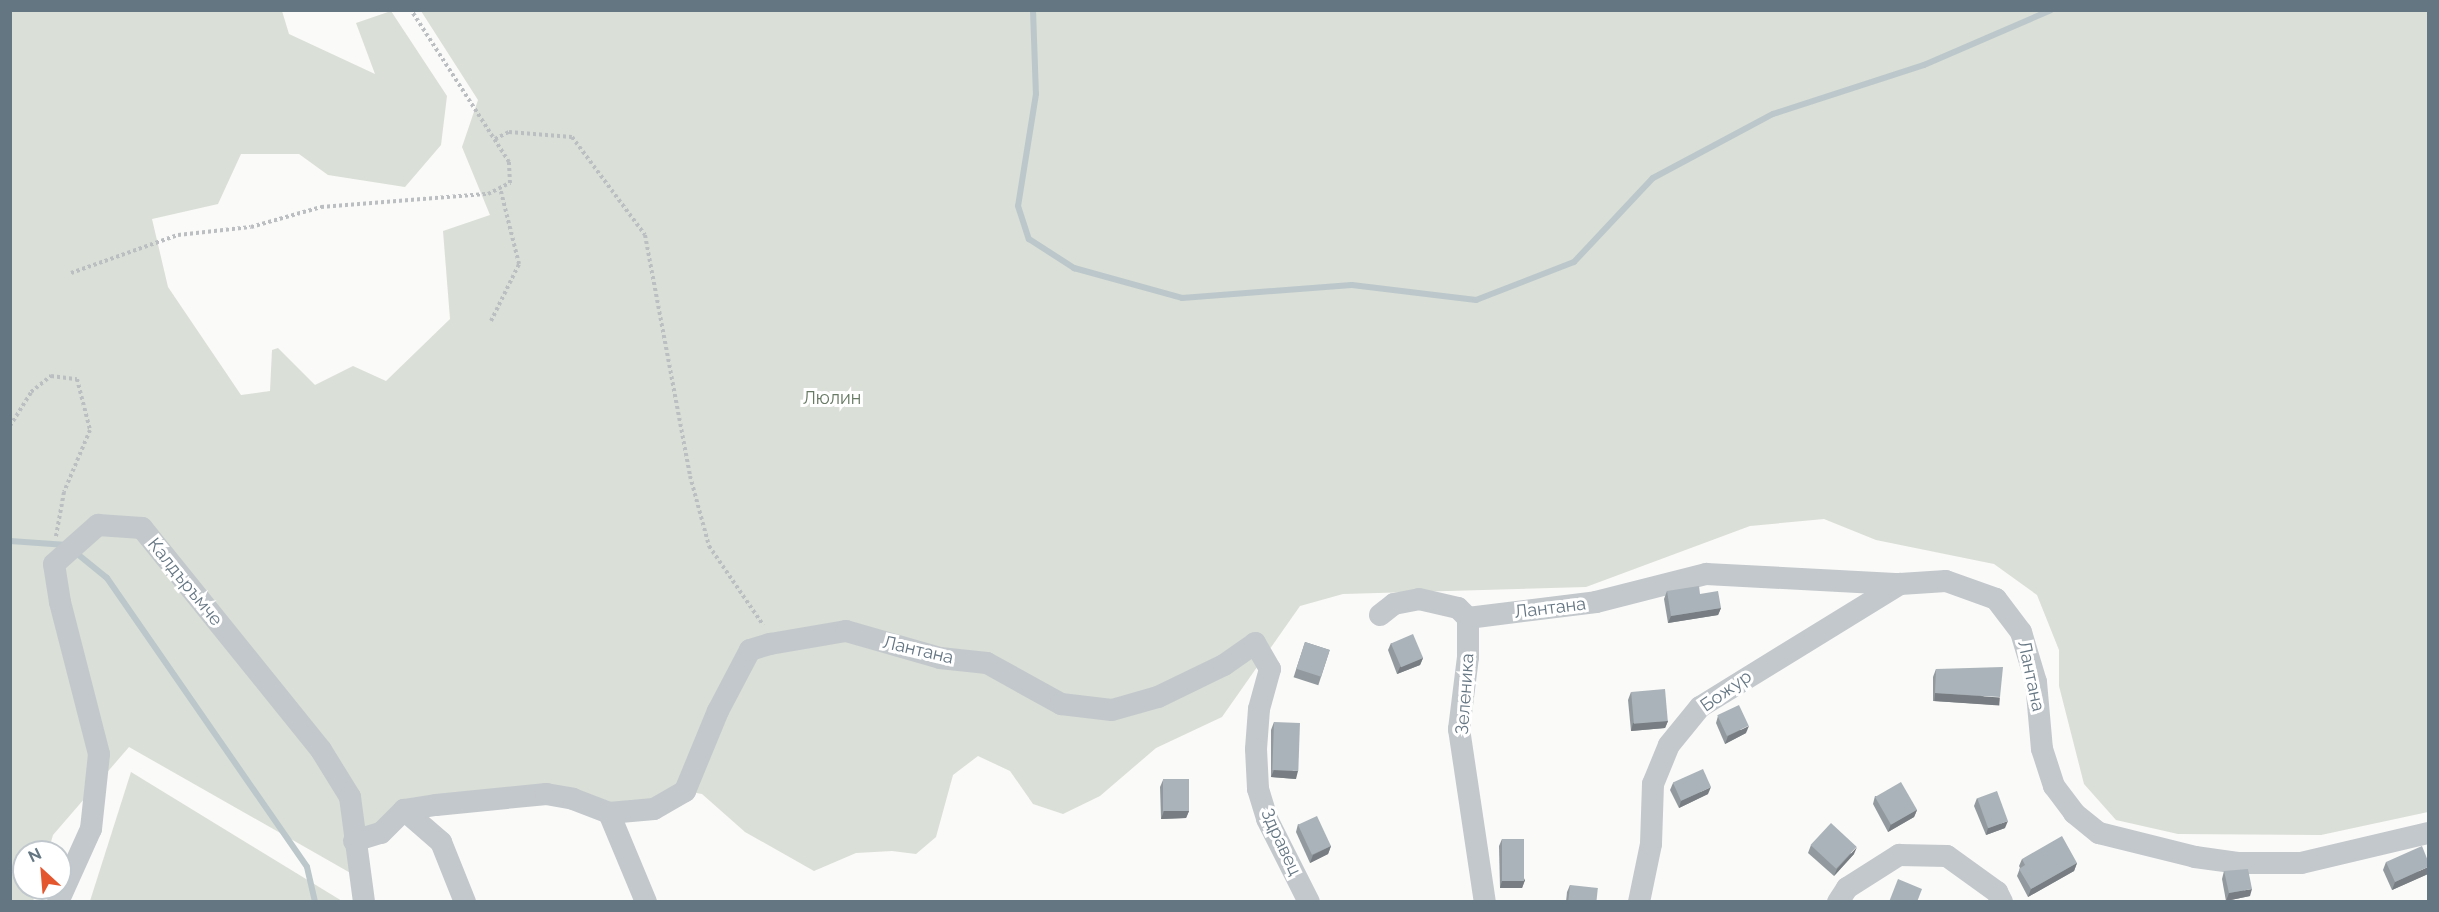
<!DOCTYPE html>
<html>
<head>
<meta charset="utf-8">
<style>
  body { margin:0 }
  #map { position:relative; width:2439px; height:912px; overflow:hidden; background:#fafaf8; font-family:Raleway,sans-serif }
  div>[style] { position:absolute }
  .green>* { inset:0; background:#dadfd7 }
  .stream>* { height:6px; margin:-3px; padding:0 3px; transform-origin:3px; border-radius:3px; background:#bbc7cb }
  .path>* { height:4px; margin-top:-2px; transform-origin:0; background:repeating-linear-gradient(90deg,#bbbfc2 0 3px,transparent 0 6px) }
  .minor>* { height:22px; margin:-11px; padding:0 11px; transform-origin:11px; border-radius:11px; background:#c3c8cc }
  .wall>* { inset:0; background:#929a9f; transform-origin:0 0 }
  .shaded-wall>* { inset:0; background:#777d82; transform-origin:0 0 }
  .building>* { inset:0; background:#aab3b9; transform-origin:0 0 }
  span { translate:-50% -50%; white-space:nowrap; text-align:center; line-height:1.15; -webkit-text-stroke:6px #fff; paint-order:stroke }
  .park-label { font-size:18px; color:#687a64 }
  .street-label { font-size:18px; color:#657683 }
  .frame { position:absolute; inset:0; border:12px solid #657683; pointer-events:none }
  .north { position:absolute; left:12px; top:840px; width:60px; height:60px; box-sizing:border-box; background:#fff; border:2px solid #c1c8cd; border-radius:50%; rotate:334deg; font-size:16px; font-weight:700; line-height:24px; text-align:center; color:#657683 }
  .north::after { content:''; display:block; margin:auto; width:21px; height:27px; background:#e4572e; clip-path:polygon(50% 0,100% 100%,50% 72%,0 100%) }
</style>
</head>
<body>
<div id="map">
  <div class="green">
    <div style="clip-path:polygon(10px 11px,282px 11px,289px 34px,375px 74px,356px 23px,391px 11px,447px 96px,441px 145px,405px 187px,328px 175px,299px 154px,241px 154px,218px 204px,152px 219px,168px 287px,241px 395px,270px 391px,272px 350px,278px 348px,315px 385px,353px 366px,386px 381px,450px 319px,443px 231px,490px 215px,462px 147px,478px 100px,421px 11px,2428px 11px,2428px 812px,2321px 835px,2178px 834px,2116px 820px,2084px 784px,2059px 686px,2059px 650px,2037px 595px,1994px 564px,1876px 540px,1824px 519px,1750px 526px,1586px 587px,1343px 594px,1300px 606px,1222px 717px,1156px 748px,1100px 796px,1063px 814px,1033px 804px,1010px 771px,978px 756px,953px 775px,936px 837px,916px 854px,892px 851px,856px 853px,814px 871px,745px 832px,702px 794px,685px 791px,618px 811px,561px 791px,408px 805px,355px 848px,354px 875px,129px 747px,53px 835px,48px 852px,24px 852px,24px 888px,37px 888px,33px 901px,11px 901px)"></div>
    <div style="clip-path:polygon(131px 772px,342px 901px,90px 901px)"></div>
  </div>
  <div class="stream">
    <div style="left:1033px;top:10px;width:84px;rotate:88deg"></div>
    <div style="left:1036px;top:94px;width:113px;rotate:99.1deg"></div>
    <div style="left:1018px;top:206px;width:35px;rotate:72deg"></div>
    <div style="left:1029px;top:239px;width:54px;rotate:32.8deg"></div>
    <div style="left:1074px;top:268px;width:112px;rotate:15.5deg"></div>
    <div style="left:1182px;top:298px;width:170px;rotate:-4.4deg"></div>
    <div style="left:1352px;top:285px;width:125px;rotate:6.9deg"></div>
    <div style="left:1476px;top:300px;width:105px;rotate:-21.2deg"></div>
    <div style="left:1574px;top:262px;width:115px;rotate:-46.8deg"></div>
    <div style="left:1653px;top:178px;width:136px;rotate:-28.1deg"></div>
    <div style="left:1773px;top:114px;width:159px;rotate:-18deg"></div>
    <div style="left:1924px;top:65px;width:138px;rotate:-23.4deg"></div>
    <div style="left:10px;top:541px;width:57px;rotate:4deg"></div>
    <div style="left:75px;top:552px;width:41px;rotate:39.1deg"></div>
    <div style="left:107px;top:578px;width:351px;rotate:55.3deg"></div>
    <div style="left:307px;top:867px;width:36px;rotate:77deg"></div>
  </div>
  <div class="path">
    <div style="left:495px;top:139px;width:16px;rotate:-27deg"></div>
    <div style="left:509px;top:132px;width:63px;rotate:4.5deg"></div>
    <div style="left:572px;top:137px;width:122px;rotate:53.3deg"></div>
    <div style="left:645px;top:235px;width:245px;rotate:79.4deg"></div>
    <div style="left:690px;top:476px;width:73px;rotate:74.8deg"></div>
    <div style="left:709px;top:546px;width:96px;rotate:55.6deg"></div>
    <div style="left:10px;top:252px;width:26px;rotate:90deg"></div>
    <div style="left:71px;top:273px;width:114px;rotate:-19.6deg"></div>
    <div style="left:178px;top:235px;width:73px;rotate:-6.3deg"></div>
    <div style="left:251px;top:227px;width:73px;rotate:-15.9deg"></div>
    <div style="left:321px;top:207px;width:168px;rotate:-4.5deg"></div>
    <div style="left:488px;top:194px;width:25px;rotate:-27deg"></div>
    <div style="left:510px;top:183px;width:21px;rotate:-93deg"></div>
    <div style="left:509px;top:162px;width:181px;rotate:-122.8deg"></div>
    <div style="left:491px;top:321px;width:64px;rotate:-63.8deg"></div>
    <div style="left:519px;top:264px;width:78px;rotate:-104deg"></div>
    <div style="left:10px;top:426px;width:40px;rotate:-58deg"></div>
    <div style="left:31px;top:392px;width:26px;rotate:-39deg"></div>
    <div style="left:51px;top:376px;width:26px;rotate:7deg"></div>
    <div style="left:77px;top:379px;width:53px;rotate:75.7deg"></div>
    <div style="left:90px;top:430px;width:67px;rotate:112.8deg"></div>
    <div style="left:64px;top:492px;width:45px;rotate:100.3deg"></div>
  </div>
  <div class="minor">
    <div style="left:1380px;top:615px;width:18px;rotate:-38deg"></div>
    <div style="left:1394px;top:604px;width:25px;rotate:-11deg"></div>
    <div style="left:1419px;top:599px;width:40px;rotate:13deg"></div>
    <div style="left:1458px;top:608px;width:14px;rotate:45deg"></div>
    <div style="left:1468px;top:618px;width:39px;rotate:90deg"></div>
    <div style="left:1468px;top:657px;width:73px;rotate:97.1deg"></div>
    <div style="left:1459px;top:729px;width:175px;rotate:81.5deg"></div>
    <div style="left:1468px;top:618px;width:129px;rotate:-7.1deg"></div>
    <div style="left:1596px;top:602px;width:114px;rotate:-14.3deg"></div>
    <div style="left:1706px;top:574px;width:194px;rotate:3deg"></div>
    <div style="left:1900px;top:584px;width:46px;rotate:-3.7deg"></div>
    <div style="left:1946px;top:581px;width:53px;rotate:19.8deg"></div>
    <div style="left:1996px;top:599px;width:41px;rotate:52.9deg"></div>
    <div style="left:2021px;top:632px;width:52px;rotate:73.3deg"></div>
    <div style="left:2036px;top:682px;width:67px;rotate:84.9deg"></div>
    <div style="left:2042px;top:749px;width:39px;rotate:72deg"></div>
    <div style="left:2054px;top:786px;width:34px;rotate:53deg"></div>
    <div style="left:2074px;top:813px;width:32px;rotate:39deg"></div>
    <div style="left:2099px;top:833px;width:99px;rotate:14deg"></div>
    <div style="left:2195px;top:857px;width:43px;rotate:7.9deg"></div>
    <div style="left:2238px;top:863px;width:63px"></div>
    <div style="left:2301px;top:863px;width:130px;rotate:-13.3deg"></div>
    <div style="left:404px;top:810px;width:49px;rotate:40.9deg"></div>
    <div style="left:441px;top:842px;width:65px;rotate:68.2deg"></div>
    <div style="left:609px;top:813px;width:96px;rotate:67.4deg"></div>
    <div style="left:354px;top:841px;width:28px;rotate:-17deg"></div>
    <div style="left:381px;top:833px;width:33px;rotate:-45deg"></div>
    <div style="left:404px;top:810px;width:32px;rotate:-9deg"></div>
    <div style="left:436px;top:805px;width:111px;rotate:-5.7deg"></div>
    <div style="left:546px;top:794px;width:27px;rotate:10deg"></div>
    <div style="left:573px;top:799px;width:39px;rotate:21deg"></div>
    <div style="left:609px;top:813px;width:45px;rotate:-5.1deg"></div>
    <div style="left:654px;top:809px;width:36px;rotate:-30deg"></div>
    <div style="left:685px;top:791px;width:87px;rotate:-67.6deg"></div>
    <div style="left:718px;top:711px;width:69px;rotate:-62.3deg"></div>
    <div style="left:750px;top:650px;width:21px;rotate:-17deg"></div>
    <div style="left:770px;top:644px;width:77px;rotate:-9.7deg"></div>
    <div style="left:846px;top:631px;width:98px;rotate:16deg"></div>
    <div style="left:940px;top:658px;width:47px;rotate:6.1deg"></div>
    <div style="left:987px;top:663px;width:85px;rotate:29deg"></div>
    <div style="left:1061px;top:704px;width:51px;rotate:6.7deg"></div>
    <div style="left:1112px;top:710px;width:48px;rotate:-15.8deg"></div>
    <div style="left:1158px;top:697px;width:73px;rotate:-25.9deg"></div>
    <div style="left:1224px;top:665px;width:38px;rotate:-35deg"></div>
    <div style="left:1255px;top:643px;width:30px;rotate:60deg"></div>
    <div style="left:1270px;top:669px;width:41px;rotate:105.4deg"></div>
    <div style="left:1259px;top:709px;width:40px;rotate:94.3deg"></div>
    <div style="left:1256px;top:749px;width:40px;rotate:87.1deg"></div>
    <div style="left:1258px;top:789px;width:31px;rotate:73deg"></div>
    <div style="left:1267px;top:819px;width:93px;rotate:63.2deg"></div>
    <div style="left:58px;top:902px;width:80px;rotate:-65.7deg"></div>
    <div style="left:91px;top:829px;width:75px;rotate:-83.9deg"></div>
    <div style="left:99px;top:754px;width:157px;rotate:-104.4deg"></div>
    <div style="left:60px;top:602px;width:38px;rotate:-99deg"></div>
    <div style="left:54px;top:564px;width:59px;rotate:-41.6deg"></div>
    <div style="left:98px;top:525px;width:44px;rotate:3.9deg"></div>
    <div style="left:142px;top:528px;width:285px;rotate:51.1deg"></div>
    <div style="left:321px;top:750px;width:55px;rotate:58.3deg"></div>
    <div style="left:350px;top:797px;width:106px;rotate:82.4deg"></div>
    <div style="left:1639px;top:902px;width:59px;rotate:-78.3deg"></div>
    <div style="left:1651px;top:844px;width:60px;rotate:-88.1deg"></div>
    <div style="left:1653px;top:784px;width:42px;rotate:-67.7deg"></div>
    <div style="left:1669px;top:745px;width:49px;rotate:-50.8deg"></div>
    <div style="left:1700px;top:707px;width:235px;rotate:-31.6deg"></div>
    <div style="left:1838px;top:902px;width:17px;rotate:-57deg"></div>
    <div style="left:1847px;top:888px;width:62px;rotate:-32.4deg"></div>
    <div style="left:1899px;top:855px;width:48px;rotate:1.2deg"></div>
    <div style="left:1947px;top:856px;width:62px;rotate:35.8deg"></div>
    <div style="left:1997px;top:892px;width:11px;rotate:63deg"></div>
  </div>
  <div class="wall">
    <div style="clip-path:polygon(1667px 591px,1721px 608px,1718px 615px,1668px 623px,1664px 599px)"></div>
    <div style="left:1305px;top:642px;width:26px;height:37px;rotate:18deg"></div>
    <div style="clip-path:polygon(1391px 643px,1423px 658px,1420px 665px,1397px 674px,1388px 650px)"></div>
    <div style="clip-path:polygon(1936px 669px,1998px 705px,1933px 701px,1933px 677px)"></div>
    <div style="clip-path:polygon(1631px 692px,1668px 721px,1665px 728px,1631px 731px,1628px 700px)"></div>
    <div style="clip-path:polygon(1718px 716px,1746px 733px,1725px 744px,1716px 723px)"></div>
    <div style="clip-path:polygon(1274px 722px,1296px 779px,1271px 777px,1271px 730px)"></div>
    <div style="clip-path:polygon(1163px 780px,1189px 811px,1186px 818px,1161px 819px,1160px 787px)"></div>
    <div style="clip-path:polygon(1673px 783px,1708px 794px,1679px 808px,1670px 790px)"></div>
    <div style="clip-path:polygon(1875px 796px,1917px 810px,1914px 817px,1888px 832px,1873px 804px)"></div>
    <div style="clip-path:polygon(1977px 798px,2005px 828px,1986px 835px,1974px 806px)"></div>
    <div style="clip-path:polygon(1298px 824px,1331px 846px,1328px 854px,1310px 863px,1296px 832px)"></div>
    <div style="clip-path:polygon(1502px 839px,1525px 880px,1522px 888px,1500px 888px,1499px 846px)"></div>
    <div style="clip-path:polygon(1811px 845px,1854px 854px,1834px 876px,1808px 853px)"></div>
    <div style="clip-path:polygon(2022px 859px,2077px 863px,2074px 871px,2028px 897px,2017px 876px,2020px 868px,2019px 866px)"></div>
    <div style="clip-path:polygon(2386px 862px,2428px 874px,2392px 890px,2383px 870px)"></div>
    <div style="clip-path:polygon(2224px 871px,2250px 896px,2226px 901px,2222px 879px)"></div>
    <div style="clip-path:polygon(1570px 885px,1597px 902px,1566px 902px,1567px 892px)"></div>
  </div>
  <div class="shaded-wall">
    <div style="clip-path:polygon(1721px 608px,1718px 615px,1668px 623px,1671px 616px)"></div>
    <div style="clip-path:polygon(1423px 658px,1420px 665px,1397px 674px,1400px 667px)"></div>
    <div style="left:1935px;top:693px;width:65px;height:8px;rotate:4deg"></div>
    <div style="clip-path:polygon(1668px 721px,1665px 728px,1631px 731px,1633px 723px)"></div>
    <div style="clip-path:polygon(1749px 726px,1746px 733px,1725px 744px,1728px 736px)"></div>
    <div style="clip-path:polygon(1274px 770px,1298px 771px,1296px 779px,1271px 777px)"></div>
    <div style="clip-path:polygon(1711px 787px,1708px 794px,1679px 808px,1681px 801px)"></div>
    <div style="clip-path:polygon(1917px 810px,1914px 817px,1888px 832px,1891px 824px)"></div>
    <div style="clip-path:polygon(1164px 811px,1189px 811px,1186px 818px,1161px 819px)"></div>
    <div style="clip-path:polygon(2008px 821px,2005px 828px,1986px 835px,1988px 828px)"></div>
    <div style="clip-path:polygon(1331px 846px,1328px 854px,1310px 863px,1313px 855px)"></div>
    <div style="clip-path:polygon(1857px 847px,1854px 854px,1834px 876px,1837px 869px)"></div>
    <div style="clip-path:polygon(2077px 863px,2074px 871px,2028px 897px,2031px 889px)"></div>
    <div style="clip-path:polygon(2428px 867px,2428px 874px,2392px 890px,2395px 882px)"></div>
    <div style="clip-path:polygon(1525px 880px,1522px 888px,1500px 888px,1502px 881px)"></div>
    <div style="clip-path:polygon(2252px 889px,2250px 896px,2226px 901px,2229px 893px)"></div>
  </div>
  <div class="building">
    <div style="clip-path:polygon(1699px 586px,1700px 594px,1718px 591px,1721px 608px,1671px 616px,1667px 591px)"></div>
    <div style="left:1413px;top:634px;width:26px;height:24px;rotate:67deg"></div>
    <div style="left:1305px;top:642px;width:26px;height:28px;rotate:18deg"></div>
    <div style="clip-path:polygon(2003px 667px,2000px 697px,1935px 693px,1936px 669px)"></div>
    <div style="left:1665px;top:689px;width:32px;height:34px;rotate:85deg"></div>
    <div style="left:1739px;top:705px;width:23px;height:24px;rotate:65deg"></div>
    <div style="left:1274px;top:722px;width:26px;height:48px;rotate:2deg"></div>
    <div style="left:1703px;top:769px;width:20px;height:33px;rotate:66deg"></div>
    <div style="left:1189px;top:779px;width:32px;height:26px;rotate:90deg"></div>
    <div style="left:1901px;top:782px;width:32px;height:30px;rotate:60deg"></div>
    <div style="left:1997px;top:791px;width:32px;height:21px;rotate:70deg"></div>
    <div style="left:1317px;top:816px;width:33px;height:21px;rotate:65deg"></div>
    <div style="left:1831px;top:823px;width:35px;height:30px;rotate:43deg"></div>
    <div style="clip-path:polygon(2062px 836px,2077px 863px,2031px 889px,2019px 869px,2025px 865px,2022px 859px)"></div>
    <div style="left:1502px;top:839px;width:22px;height:42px"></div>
    <div style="clip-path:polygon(2422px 846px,2428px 861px,2428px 867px,2395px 882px,2386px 862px)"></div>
    <div style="clip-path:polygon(2248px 869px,2252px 889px,2229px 893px,2224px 871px)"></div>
    <div style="clip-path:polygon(1898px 879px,1922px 889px,1917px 902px,1889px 902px)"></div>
    <div style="left:1570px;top:885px;width:28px;height:16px;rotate:6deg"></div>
  </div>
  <div class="park-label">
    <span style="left:832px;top:398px">Люлин</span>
  </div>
  <div class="street-label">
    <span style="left:185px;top:582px;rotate:51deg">Калдъръмче</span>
    <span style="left:1550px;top:608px;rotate:-7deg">Лантана</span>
    <span style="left:918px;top:650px;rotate:13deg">Лантана</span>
    <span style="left:2031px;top:676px;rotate:78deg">Лантана</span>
    <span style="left:1726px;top:691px;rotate:-35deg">Божур</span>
    <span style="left:1465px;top:694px;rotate:-86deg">Зеленика</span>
    <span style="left:1281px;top:842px;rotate:65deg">Здравец</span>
  </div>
  <div class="frame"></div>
  <div class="north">N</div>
</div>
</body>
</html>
